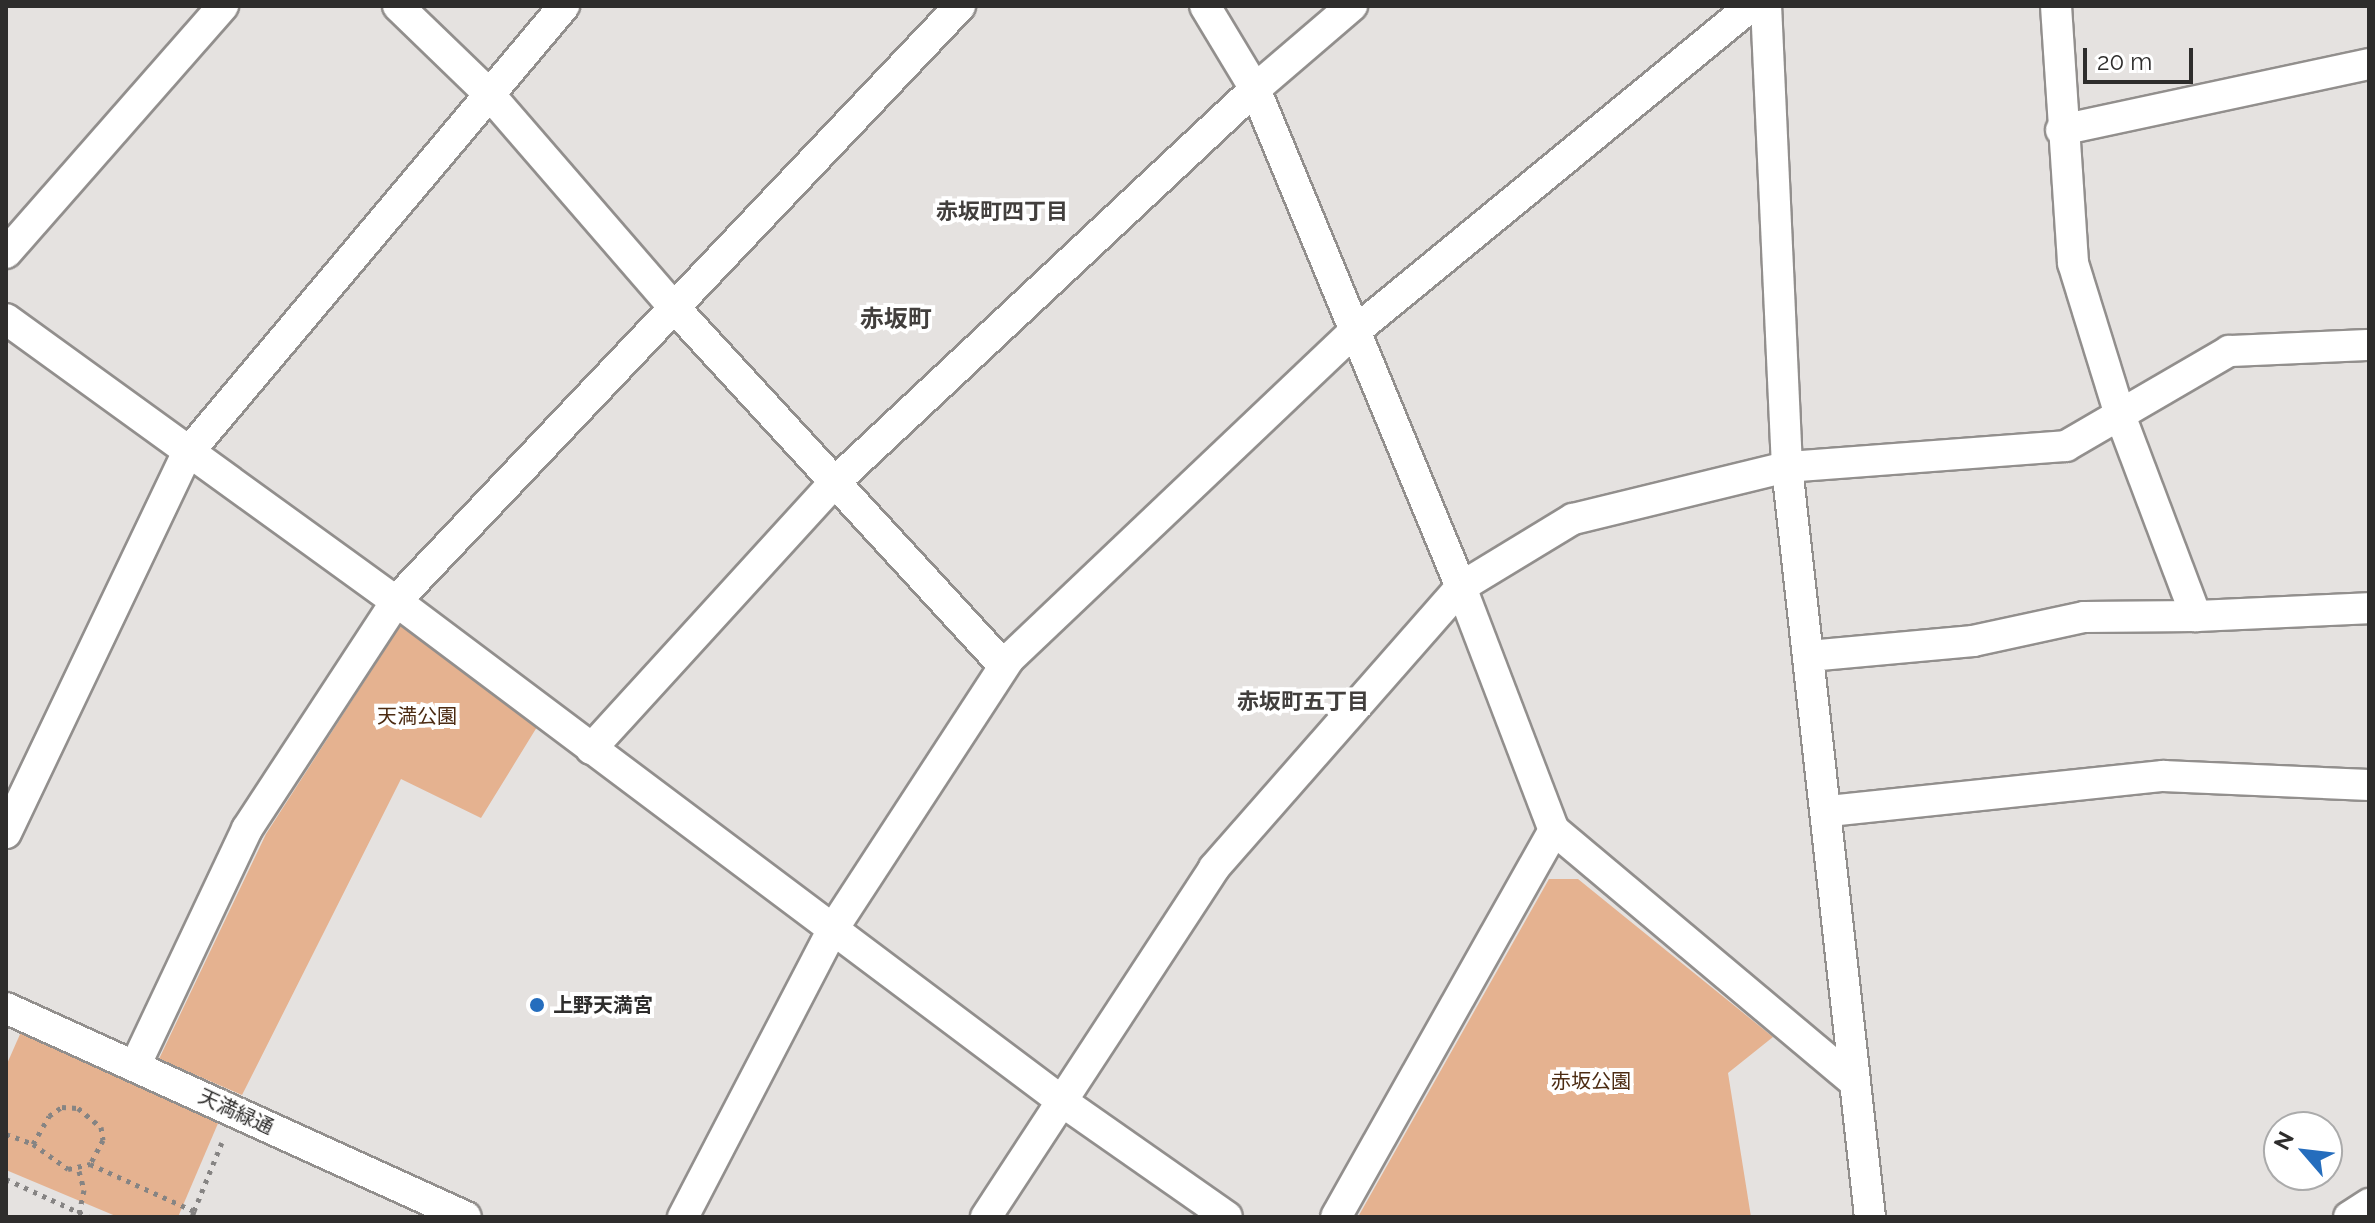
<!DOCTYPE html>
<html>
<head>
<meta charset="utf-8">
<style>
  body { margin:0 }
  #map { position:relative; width:2375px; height:1223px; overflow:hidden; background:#e5e2e0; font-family:Raleway,"Noto Sans JP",sans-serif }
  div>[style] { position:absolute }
  .green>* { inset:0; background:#e5b290 }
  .path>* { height:5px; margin-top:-2.5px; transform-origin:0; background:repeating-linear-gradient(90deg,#868483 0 4px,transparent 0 10px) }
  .roads { filter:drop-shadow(2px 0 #928f8d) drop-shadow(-2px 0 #928f8d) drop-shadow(0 2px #928f8d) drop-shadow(0 -2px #928f8d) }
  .street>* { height:30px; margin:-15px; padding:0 15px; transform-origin:15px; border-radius:15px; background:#fff }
  .dots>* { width:22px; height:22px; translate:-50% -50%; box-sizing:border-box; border:4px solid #fff; border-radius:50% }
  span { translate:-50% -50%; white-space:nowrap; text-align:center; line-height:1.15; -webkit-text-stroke:8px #fff; paint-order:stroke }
  .park-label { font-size:20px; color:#4c2b12 }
  .poi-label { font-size:20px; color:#2e2d2c; font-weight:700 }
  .left { translate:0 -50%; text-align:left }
  .street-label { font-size:20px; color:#2e2d2c }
  .neighbourhood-label { font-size:22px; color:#423f3d; font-weight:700 }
  .quarter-label { font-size:24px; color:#423f3d; font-weight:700 }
  .frame { position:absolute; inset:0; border:8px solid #2e2d2c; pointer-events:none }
  .north { position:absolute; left:2263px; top:1111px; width:80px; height:80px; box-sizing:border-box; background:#fff; border:2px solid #ababab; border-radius:50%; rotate:298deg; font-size:22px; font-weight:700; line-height:32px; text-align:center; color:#2e2d2c }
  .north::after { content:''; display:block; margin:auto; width:28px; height:36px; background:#256dbd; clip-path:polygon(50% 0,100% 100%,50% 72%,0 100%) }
  .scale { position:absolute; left:2083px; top:48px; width:110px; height:36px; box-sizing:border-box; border:4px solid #2e2d2c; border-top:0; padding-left:10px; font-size:24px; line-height:28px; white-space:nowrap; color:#2e2d2c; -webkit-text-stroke:6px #fff; paint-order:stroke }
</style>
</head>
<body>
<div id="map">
  <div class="green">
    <div style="clip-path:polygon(402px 623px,537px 727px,481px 818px,401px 779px,242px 1095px,159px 1059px,266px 834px)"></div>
    <div style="clip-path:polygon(1549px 879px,1578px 879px,1773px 1037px,1728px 1073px,1751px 1217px,1358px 1217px)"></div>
    <div style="clip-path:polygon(21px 1032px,219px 1121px,178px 1217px,118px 1217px,6px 1170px,6px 1066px)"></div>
  </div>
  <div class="path">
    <div style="left:6px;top:1134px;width:29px;rotate:20deg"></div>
    <div style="left:33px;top:1144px;width:43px;rotate:35.5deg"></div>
    <div style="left:68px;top:1169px;width:23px;rotate:-13deg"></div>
    <div style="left:90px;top:1164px;width:114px;rotate:24.3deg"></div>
    <div style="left:194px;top:1211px;width:6px;rotate:108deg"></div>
    <div style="left:33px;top:1144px;width:32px;rotate:-60deg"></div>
    <div style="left:49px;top:1116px;width:16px;rotate:-35deg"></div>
    <div style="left:62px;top:1107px;width:16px;rotate:4deg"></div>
    <div style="left:78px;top:1108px;width:30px;rotate:40deg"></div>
    <div style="left:101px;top:1127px;width:13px;rotate:81deg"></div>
    <div style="left:103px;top:1140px;width:27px;rotate:118deg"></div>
    <div style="left:79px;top:1171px;width:20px;rotate:75deg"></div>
    <div style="left:84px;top:1190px;width:24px;rotate:102deg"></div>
    <div style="left:6px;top:1179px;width:91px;rotate:24.6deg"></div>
    <div style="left:194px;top:1211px;width:74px;rotate:-67.9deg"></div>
  </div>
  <div class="roads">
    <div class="street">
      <div style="left:398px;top:6px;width:127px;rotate:44deg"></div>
      <div style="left:489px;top:94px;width:279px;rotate:49.1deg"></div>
      <div style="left:672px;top:305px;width:490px;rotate:47.4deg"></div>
      <div style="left:1205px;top:6px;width:97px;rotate:58.9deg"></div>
      <div style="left:1255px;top:89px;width:539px;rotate:67.53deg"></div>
      <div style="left:1461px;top:587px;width:260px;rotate:69.1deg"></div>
      <div style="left:1554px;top:830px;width:444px;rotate:119.4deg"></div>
      <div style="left:2056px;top:6px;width:258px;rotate:86.2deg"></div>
      <div style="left:2073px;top:263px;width:159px;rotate:72.8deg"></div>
      <div style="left:2120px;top:415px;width:215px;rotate:69.3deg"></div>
      <div style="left:2196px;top:616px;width:173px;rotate:-2.6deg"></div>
      <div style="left:2061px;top:130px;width:315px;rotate:-12.1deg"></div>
      <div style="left:6px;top:253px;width:329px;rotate:-48.7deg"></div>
      <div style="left:6px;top:319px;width:481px;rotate:35.9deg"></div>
      <div style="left:396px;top:601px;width:834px;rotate:36.91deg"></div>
      <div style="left:1063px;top:1102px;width:200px;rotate:35deg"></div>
      <div style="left:1809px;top:656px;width:165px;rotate:-5.2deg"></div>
      <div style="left:1973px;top:641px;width:114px;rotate:-12.2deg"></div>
      <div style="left:2084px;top:617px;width:112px;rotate:-0.5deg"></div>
      <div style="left:591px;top:749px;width:360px;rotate:-47.6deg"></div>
      <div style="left:834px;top:483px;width:577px;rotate:-43.1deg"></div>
      <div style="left:1255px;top:89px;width:128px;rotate:-40.6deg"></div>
      <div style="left:1829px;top:811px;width:336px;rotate:-6deg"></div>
      <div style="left:2163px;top:776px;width:206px;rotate:2.5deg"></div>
      <div style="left:1554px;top:830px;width:388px;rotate:40deg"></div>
      <div style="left:6px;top:833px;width:420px;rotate:-64.5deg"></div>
      <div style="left:187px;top:454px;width:586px;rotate:-49.92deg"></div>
      <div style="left:6px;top:1008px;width:505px;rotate:24.43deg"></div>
      <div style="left:135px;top:1066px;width:262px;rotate:-64.7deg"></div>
      <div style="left:247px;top:829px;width:272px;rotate:-56.8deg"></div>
      <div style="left:396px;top:601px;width:820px;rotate:-46.53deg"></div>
      <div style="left:683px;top:1217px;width:325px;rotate:-62.5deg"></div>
      <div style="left:833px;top:929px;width:322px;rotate:-56.9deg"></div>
      <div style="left:1009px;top:659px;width:475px;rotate:-43.5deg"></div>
      <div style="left:1354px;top:332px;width:514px;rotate:-39.39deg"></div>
      <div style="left:986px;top:1217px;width:417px;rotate:-56.8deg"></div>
      <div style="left:1214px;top:868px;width:374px;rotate:-48.7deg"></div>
      <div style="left:1461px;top:587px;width:131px;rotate:-31.3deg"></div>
      <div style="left:1573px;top:519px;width:220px;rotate:-13.7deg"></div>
      <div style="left:1787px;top:467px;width:461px;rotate:-92.6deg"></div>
      <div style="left:1870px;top:1217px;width:755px;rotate:-96.32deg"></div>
      <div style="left:1787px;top:467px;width:280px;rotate:-4.3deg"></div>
      <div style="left:2066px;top:446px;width:189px;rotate:-30.2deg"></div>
      <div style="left:2229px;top:351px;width:140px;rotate:-2.5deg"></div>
      <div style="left:2349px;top:1217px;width:24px;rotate:-33deg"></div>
    </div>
  </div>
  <div class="dots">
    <div style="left:537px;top:1005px;background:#256dbd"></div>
  </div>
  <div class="park-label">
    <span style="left:417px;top:716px">天満公園</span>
    <span style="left:1591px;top:1081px">赤坂公園</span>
  </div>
  <div class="poi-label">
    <span class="left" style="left:553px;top:1005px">上野天満宮</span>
  </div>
  <div class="street-label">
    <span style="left:236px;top:1112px;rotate:25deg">天満緑通</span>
  </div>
  <div class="neighbourhood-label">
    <span style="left:1002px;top:212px">赤坂町四丁目</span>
    <span style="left:1303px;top:702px">赤坂町五丁目</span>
  </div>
  <div class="quarter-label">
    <span style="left:896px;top:319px">赤坂町</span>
  </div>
  <div class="frame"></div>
  <div class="north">N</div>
  <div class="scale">20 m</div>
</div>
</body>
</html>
